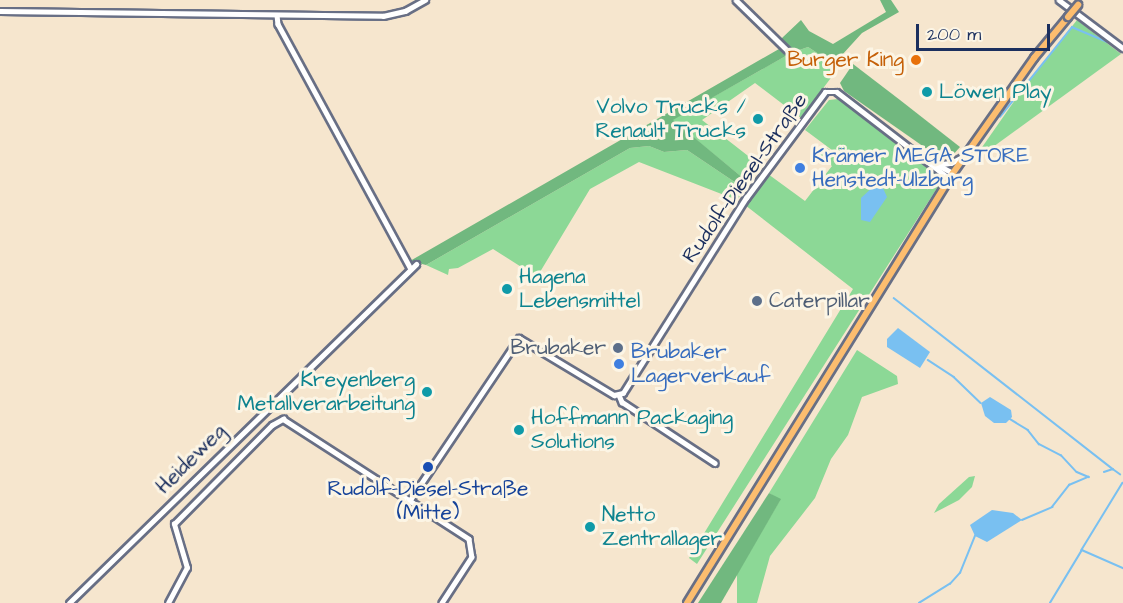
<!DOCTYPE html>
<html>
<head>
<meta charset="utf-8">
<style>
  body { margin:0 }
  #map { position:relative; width:1123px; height:603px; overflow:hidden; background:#f6e6ce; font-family:"Architects Daughter",sans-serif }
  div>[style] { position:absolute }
  .green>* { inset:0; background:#8cd896 }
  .forest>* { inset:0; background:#71b87f }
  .water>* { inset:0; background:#79c0f1 }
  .stream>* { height:1.5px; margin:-0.75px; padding:0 0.75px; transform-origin:0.75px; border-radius:0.75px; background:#79c0f1 }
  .roads { filter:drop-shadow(2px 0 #686f85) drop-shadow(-2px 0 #686f85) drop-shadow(0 2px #686f85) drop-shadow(0 -2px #686f85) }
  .minor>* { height:4.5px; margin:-2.25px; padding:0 2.25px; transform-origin:2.25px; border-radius:2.25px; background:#fff }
  .major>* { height:6px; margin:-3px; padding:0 3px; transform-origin:3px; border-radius:3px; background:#fcbd6f }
  .bridges { filter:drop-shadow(2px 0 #686f85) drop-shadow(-2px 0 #686f85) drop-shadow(0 2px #686f85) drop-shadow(0 -2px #686f85) }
  .major-bridge>* { height:6px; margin:-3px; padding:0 3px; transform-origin:3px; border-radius:3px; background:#fcbd6f }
  .dots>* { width:16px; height:16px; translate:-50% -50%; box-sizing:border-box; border:3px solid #fcf5e5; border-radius:50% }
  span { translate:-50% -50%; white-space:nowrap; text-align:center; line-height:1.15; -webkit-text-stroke:6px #fcf5e5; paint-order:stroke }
  .food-label { font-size:21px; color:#c56008 }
  .right { translate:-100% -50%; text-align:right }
  .culture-label { font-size:21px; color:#0d838f }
  .left { translate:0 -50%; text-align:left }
  .shop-label { font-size:21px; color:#366cbe }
  .street-label { font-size:21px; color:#1b2f5e }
  .service-label { font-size:21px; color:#4e5e75 }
  .transit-label { font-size:21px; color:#164399 }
  .scale { position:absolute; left:916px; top:24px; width:134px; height:27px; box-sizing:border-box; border:3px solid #1b2f5e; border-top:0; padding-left:8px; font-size:18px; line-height:21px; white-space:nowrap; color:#1b2f5e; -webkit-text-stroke:4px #fcf5e5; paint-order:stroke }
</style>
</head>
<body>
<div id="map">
  <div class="green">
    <div style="clip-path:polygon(1077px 20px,1121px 54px,971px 163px,1027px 83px)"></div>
    <div style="clip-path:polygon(808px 47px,839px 67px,801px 118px,755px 83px,702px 120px,761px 166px,749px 183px,672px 120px,791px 53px)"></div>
    <div style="clip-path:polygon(838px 99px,939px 173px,939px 185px,697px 564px,689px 558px,853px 289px,745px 205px,768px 174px,805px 201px,832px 166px,817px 154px,823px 146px,840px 156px,805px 130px,829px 100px)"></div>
    <div style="clip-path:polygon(649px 146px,664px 152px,687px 150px,745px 189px,737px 200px,639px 162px,590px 189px,537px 277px,493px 249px,458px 268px,449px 269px,448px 275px,426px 265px,630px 148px)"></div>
    <div style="clip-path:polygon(857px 350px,897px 376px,898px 384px,862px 397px,848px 435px,831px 459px,815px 498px,770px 556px,757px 603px,737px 603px,737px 574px,780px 500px,769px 493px)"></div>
    <div style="clip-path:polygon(975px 476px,972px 487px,959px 500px,934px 513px,939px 504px,969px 477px)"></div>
  </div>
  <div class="forest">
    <div style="clip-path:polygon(880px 0,891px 0,899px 12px,862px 33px,842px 55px,846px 58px,839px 67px,808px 47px,791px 53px,673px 120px,749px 183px,745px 189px,687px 150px,664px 152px,649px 146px,630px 148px,426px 265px,410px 261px,779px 49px,782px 38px,801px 20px,809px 31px,833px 44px,886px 12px)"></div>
    <div style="clip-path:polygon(853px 64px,900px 100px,960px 147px,952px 156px,937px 156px,844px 91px,840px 83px)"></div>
    <div style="clip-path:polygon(769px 493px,781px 499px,721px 603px,698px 603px)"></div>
  </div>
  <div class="water">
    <div style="clip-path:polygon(875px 185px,882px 186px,887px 197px,870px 222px,861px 220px,861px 198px)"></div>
    <div style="clip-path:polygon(898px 328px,930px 352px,920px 368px,887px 347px,887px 339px)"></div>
    <div style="clip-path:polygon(990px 397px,1011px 410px,1012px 417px,1006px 423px,994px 423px,985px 416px,981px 403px)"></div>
    <div style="clip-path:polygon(992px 510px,1013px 513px,1022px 520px,987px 542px,975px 536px,970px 525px)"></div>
  </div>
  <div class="stream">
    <div style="left:1000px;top:117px;width:115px;rotate:-51.3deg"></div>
    <div style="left:1072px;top:27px;width:49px;rotate:22.9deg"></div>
    <div style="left:894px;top:298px;width:278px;rotate:38deg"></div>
    <div style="left:928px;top:360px;width:31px;rotate:33deg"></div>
    <div style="left:954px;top:377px;width:37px;rotate:44deg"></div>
    <div style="left:1010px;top:419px;width:21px;rotate:31deg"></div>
    <div style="left:1028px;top:430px;width:18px;rotate:52deg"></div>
    <div style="left:1039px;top:444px;width:25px;rotate:27deg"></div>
    <div style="left:1061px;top:455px;width:23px;rotate:47deg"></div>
    <div style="left:1077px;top:472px;width:13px;rotate:23deg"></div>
    <div style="left:1104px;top:472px;width:9px;rotate:-18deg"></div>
    <div style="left:1113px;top:469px;width:9px;rotate:36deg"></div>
    <div style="left:1123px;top:483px;width:79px;rotate:121.5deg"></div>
    <div style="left:1082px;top:550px;width:45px;rotate:23.7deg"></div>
    <div style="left:1022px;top:520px;width:33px;rotate:-23deg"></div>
    <div style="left:1052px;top:507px;width:28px;rotate:-52deg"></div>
    <div style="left:1069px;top:485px;width:21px;rotate:-23deg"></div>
    <div style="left:919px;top:603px;width:36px;rotate:-32deg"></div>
    <div style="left:950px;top:584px;width:15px;rotate:-48deg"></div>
    <div style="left:960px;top:573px;width:40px;rotate:-68deg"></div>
    <div style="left:1050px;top:603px;width:62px;rotate:-58.9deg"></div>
  </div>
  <div class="roads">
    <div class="minor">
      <div style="left:736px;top:0;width:71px;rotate:44.4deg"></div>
      <div style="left:1059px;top:0;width:80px;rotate:36.9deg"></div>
      <div style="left:0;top:11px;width:383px;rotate:0.7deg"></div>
      <div style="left:383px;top:16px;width:23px;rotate:-13deg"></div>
      <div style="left:405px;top:11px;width:23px;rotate:-29deg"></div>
      <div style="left:277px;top:15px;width:9px;rotate:84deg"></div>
      <div style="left:278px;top:24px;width:277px;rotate:61.5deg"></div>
      <div style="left:936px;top:165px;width:15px;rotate:-8deg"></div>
      <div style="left:951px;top:163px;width:15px;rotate:-28deg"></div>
      <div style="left:938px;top:165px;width:17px;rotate:28deg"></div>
      <div style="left:619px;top:395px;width:8px;rotate:67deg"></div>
      <div style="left:622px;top:402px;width:111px;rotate:33.3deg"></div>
      <div style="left:410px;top:500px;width:195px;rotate:-56.1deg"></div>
      <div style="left:519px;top:338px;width:111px;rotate:31deg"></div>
      <div style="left:614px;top:395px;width:9px;rotate:-13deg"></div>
      <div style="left:623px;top:393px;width:231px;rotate:-57.8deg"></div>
      <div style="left:746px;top:198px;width:132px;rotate:-53.3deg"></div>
      <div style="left:825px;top:92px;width:12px"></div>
      <div style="left:837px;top:92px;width:143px;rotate:37.6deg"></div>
      <div style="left:69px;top:603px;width:485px;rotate:-44.3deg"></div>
      <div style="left:168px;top:603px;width:40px;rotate:-62deg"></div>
      <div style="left:187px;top:568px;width:46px;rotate:-106.5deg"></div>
      <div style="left:174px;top:524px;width:139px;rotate:-45.3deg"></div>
      <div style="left:272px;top:425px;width:13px;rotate:-29deg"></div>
      <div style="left:283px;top:419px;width:221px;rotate:32.8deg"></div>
      <div style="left:469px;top:539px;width:18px;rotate:81deg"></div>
      <div style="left:472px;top:557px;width:55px;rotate:123.1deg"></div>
    </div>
    <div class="major">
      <div style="left:687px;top:603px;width:506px;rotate:-58.26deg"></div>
      <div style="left:953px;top:173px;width:141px;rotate:-54.8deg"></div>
      <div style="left:1034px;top:58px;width:53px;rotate:-50.3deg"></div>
    </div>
  </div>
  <div class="bridges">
    <div class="major-bridge">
      <div style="left:1068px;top:17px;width:16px;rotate:-50deg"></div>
    </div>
  </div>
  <div class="dots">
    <div style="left:916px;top:60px;background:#e8710a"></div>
    <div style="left:927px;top:92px;background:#0f9aa8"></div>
    <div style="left:758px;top:119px;background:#0f9aa8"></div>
    <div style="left:800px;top:168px;background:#3f7fe0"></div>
    <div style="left:507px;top:289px;background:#0f9aa8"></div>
    <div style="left:757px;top:301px;background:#5c6f8a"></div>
    <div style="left:618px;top:348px;background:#5c6f8a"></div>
    <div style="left:619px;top:364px;background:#3f7fe0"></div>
    <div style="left:427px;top:392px;background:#0f9aa8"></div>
    <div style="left:519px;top:430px;background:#0f9aa8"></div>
    <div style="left:428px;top:467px;background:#1a4fb4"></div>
    <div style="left:590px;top:527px;background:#0f9aa8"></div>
  </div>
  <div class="food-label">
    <span class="right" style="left:904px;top:60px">Burger King</span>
  </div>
  <div class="culture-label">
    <span class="left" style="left:939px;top:92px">Löwen Play</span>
    <span class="right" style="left:746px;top:119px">Volvo Trucks /<br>Renault Trucks</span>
    <span class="left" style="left:519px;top:289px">Hagena<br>Lebensmittel</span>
    <span class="right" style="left:415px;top:392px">Kreyenberg<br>Metallverarbeitung</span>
    <span class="left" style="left:531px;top:430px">Hoffmann Packaging<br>Solutions</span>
    <span class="left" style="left:602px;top:527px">Netto<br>Zentrallager</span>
  </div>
  <div class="shop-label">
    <span class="left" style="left:812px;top:168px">Krämer MEGA STORE<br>Henstedt-Ulzburg</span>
    <span class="left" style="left:631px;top:364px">Brubaker<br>Lagerverkauf</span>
  </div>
  <div class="street-label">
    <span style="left:745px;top:178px;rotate:-55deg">Rudolf-Diesel-Straße</span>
    <span style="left:191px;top:459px;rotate:-45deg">Heideweg</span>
  </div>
  <div class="service-label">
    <span class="left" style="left:769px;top:301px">Caterpillar</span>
    <span class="right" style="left:606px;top:348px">Brubaker</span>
  </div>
  <div class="transit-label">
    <span style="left:428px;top:501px">Rudolf-Diesel-Straße<br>(Mitte)</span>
  </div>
  <div class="scale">200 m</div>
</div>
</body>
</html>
